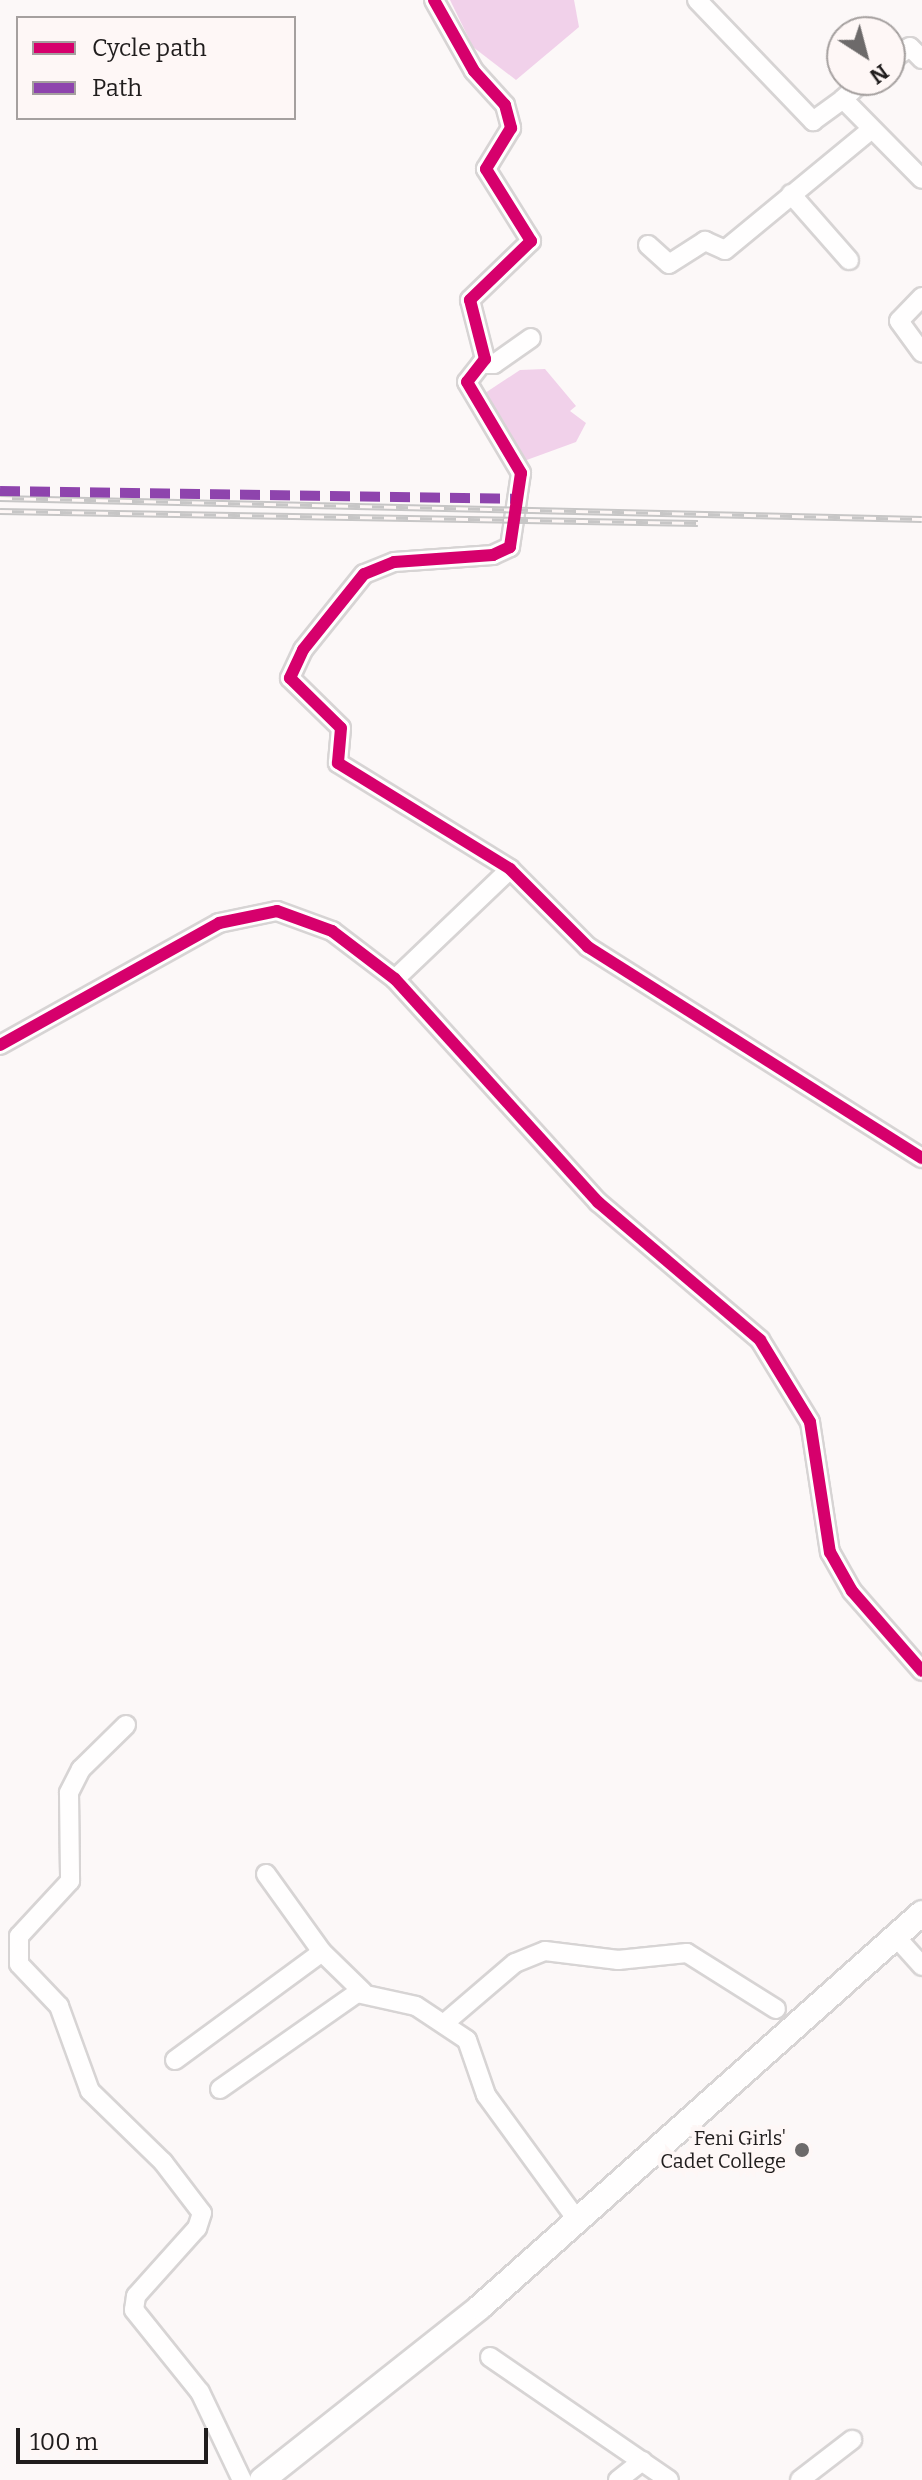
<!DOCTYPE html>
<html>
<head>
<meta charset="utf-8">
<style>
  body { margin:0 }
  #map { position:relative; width:922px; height:2480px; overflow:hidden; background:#fcf8f8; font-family:Bitter,serif }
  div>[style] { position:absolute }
  .water>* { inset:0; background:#f1d1ea }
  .roads { filter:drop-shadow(2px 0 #d7d4d4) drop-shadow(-2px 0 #d7d4d4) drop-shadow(0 2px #d7d4d4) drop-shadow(0 -2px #d7d4d4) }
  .minor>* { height:18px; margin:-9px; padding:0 9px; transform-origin:9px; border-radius:9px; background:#fffefe }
  .major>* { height:24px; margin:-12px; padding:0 12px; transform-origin:12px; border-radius:12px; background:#fffefe }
  .rail>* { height:7px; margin-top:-3.5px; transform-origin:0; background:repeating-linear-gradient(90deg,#fef7f6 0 12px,#c7c6c6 0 24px); box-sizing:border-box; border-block:2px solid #c7c6c6 }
  .quiet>* { height:10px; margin-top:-5px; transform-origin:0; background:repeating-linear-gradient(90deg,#8e44ad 0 20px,transparent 0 30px) }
  .cycleway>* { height:12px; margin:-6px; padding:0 6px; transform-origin:6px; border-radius:6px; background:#d6006c }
  .dots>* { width:22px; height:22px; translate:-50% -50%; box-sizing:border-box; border:4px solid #fef7f6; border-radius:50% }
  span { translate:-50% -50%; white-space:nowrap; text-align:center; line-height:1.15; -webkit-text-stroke:8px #fef7f6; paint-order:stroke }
  .poi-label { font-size:20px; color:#201d1d }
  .right { translate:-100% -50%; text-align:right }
  .legend { position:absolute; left:16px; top:16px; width:280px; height:104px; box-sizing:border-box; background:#fef7f6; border:2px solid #a5a09f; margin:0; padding:10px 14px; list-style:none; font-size:24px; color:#201d1d }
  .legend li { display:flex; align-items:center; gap:16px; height:40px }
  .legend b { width:40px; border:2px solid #a5a09f }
  .north { position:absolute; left:826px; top:16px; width:80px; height:80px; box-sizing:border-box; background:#fef7f6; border:2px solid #a5a09f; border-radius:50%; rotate:144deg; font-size:22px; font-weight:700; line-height:32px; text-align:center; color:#201d1d }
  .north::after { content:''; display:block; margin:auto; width:28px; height:36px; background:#6d6a6a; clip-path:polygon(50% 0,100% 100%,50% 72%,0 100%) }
  .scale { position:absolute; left:16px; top:2428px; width:192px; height:36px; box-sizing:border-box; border:4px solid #201d1d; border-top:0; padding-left:10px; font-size:24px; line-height:28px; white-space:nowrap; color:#201d1d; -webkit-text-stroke:6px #fef7f6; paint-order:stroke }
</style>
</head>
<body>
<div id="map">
  <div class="water">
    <div style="clip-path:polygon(450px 0,574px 0,579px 27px,516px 80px,473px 47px)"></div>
    <div style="clip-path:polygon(545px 369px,576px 406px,570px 411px,586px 423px,576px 442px,524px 461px,482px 395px,520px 370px)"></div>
  </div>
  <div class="roads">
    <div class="minor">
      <div style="left:434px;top:0;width:81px;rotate:60.6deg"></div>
      <div style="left:474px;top:71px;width:46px;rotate:47.6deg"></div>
      <div style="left:505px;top:105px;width:24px;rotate:75deg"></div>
      <div style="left:511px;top:128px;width:48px;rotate:121.4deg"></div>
      <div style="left:486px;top:169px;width:85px;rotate:58deg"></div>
      <div style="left:531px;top:241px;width:85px;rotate:136deg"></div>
      <div style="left:470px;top:300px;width:61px;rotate:75.7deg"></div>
      <div style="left:485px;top:359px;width:29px;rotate:128deg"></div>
      <div style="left:467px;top:382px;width:106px;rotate:59.3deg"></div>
      <div style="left:521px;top:473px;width:75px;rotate:98.5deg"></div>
      <div style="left:510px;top:547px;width:19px;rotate:155deg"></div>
      <div style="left:493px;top:555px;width:99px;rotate:176deg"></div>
      <div style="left:394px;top:562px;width:32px;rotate:158deg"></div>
      <div style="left:364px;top:574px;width:97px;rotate:128.8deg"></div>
      <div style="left:303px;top:650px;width:31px;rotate:115deg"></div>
      <div style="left:290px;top:678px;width:71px;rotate:44.4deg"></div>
      <div style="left:341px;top:728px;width:35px;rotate:95deg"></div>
      <div style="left:338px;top:763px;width:202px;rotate:31.6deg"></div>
      <div style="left:510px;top:869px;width:110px;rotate:45deg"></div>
      <div style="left:588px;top:947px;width:395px;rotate:32.3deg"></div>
      <div style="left:697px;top:0;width:168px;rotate:46.2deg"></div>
      <div style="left:813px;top:121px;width:37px;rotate:-36deg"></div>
      <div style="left:890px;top:61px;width:24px;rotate:-35deg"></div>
      <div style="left:910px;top:47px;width:17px;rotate:45deg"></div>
      <div style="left:864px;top:80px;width:28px;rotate:138deg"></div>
      <div style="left:843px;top:99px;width:112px;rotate:45.4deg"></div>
      <div style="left:791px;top:194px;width:88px;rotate:48.7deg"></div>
      <div style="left:648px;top:245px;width:28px;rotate:42deg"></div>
      <div style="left:669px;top:264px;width:43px;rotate:-32.6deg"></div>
      <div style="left:705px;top:241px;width:22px;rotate:24deg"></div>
      <div style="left:725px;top:250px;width:190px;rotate:-39.5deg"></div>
      <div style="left:922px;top:297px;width:33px;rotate:134deg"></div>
      <div style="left:899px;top:321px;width:39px;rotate:54deg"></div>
      <div style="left:481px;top:364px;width:13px"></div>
      <div style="left:494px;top:364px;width:45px;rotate:-35.1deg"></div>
      <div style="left:395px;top:979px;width:159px;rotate:-43.7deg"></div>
      <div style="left:0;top:1045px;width:251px;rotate:-29.1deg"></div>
      <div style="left:219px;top:923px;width:59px;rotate:-11.7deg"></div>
      <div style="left:277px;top:911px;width:59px;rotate:20deg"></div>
      <div style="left:332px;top:931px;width:79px;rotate:37.3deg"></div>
      <div style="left:395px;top:979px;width:302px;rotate:47.7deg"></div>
      <div style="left:598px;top:1202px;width:213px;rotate:40.4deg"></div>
      <div style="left:760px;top:1340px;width:96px;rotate:58.6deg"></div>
      <div style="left:810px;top:1422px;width:132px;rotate:81.3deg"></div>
      <div style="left:830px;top:1552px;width:45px;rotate:60.6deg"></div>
      <div style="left:852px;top:1591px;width:106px;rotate:48.8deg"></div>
      <div style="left:126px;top:1725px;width:63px;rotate:135.6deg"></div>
      <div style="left:81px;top:1769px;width:27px;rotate:117deg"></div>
      <div style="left:69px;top:1793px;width:88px;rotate:89.3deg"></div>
      <div style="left:70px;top:1881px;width:75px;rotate:132.8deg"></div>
      <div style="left:19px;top:1936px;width:28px;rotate:90deg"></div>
      <div style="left:19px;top:1964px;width:58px;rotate:46.4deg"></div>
      <div style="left:59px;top:2006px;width:90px;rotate:70deg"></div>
      <div style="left:90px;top:2091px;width:102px;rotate:44.2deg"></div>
      <div style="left:163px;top:2162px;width:64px;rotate:52.6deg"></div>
      <div style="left:202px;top:2213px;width:16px;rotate:108deg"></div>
      <div style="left:197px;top:2228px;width:91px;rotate:131.9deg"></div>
      <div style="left:136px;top:2296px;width:14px;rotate:98deg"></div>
      <div style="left:134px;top:2310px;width:105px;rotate:51.2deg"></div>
      <div style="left:200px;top:2392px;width:98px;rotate:64.5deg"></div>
      <div style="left:266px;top:1874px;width:96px;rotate:54.3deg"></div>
      <div style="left:322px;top:1952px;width:57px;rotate:44.3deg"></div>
      <div style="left:896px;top:1937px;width:39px;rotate:48deg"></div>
      <div style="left:447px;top:2021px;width:89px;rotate:-40.5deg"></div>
      <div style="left:515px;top:1963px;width:32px;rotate:-22deg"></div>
      <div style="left:545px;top:1951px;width:74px;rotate:7deg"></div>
      <div style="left:618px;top:1960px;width:69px;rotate:-5.8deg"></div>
      <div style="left:687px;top:1953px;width:105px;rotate:32.2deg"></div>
      <div style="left:175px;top:2060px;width:182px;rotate:-36.3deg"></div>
      <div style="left:220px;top:2089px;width:167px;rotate:-35deg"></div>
      <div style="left:357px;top:1993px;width:60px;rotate:12.4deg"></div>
      <div style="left:416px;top:2006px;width:61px;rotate:33.7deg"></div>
      <div style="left:467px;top:2040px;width:58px;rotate:70.9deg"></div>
      <div style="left:486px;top:2095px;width:155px;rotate:53.9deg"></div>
      <div style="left:490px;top:2357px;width:217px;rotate:34.5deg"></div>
      <div style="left:618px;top:2480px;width:31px;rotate:-38deg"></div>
      <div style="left:800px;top:2480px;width:66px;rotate:-37.6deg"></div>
    </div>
    <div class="major">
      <div style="left:262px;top:2480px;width:278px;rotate:-38.4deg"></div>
      <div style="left:480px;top:2307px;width:592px;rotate:-41.71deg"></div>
    </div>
  </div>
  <div class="rail">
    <div style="left:0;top:498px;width:922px;rotate:1.3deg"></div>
    <div style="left:0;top:511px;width:698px;rotate:0.98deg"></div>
  </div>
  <div class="quiet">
    <div style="left:0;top:491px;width:519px;rotate:0.88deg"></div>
  </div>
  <div class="cycleway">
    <div style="left:434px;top:0;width:81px;rotate:60.6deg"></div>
    <div style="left:474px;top:71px;width:46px;rotate:47.6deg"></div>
    <div style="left:505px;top:105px;width:24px;rotate:75deg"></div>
    <div style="left:511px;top:128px;width:48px;rotate:121.4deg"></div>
    <div style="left:486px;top:169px;width:85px;rotate:58deg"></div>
    <div style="left:531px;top:241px;width:85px;rotate:136deg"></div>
    <div style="left:470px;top:300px;width:61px;rotate:75.7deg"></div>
    <div style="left:485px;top:359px;width:29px;rotate:128deg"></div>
    <div style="left:467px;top:382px;width:106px;rotate:59.3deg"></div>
    <div style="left:521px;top:473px;width:75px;rotate:98.5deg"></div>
    <div style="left:510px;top:547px;width:19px;rotate:155deg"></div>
    <div style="left:493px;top:555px;width:99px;rotate:176deg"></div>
    <div style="left:394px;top:562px;width:32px;rotate:158deg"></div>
    <div style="left:364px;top:574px;width:97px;rotate:128.8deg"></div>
    <div style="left:303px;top:650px;width:31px;rotate:115deg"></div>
    <div style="left:290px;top:678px;width:71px;rotate:44.4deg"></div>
    <div style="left:341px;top:728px;width:35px;rotate:95deg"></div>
    <div style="left:338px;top:763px;width:202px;rotate:31.6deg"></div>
    <div style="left:510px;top:869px;width:110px;rotate:45deg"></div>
    <div style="left:588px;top:947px;width:395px;rotate:32.3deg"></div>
    <div style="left:0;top:1045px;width:251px;rotate:-29.1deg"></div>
    <div style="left:219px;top:923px;width:59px;rotate:-11.7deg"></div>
    <div style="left:277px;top:911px;width:59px;rotate:20deg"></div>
    <div style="left:332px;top:931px;width:79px;rotate:37.3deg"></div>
    <div style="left:395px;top:979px;width:302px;rotate:47.7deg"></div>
    <div style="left:598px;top:1202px;width:213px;rotate:40.4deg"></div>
    <div style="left:760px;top:1340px;width:96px;rotate:58.6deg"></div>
    <div style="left:810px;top:1422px;width:132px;rotate:81.3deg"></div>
    <div style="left:830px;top:1552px;width:45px;rotate:60.6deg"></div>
    <div style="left:852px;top:1591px;width:106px;rotate:48.8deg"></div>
  </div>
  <div class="dots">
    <div style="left:802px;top:2150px;background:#6d6a6a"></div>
  </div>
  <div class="poi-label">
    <span class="right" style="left:786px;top:2150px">Feni Girls'<br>Cadet College</span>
  </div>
  <ul class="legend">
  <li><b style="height:10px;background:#d6006c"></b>Cycle path</li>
  <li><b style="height:10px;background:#8e44ad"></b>Path</li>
  </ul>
  <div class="north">N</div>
  <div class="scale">100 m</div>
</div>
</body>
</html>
